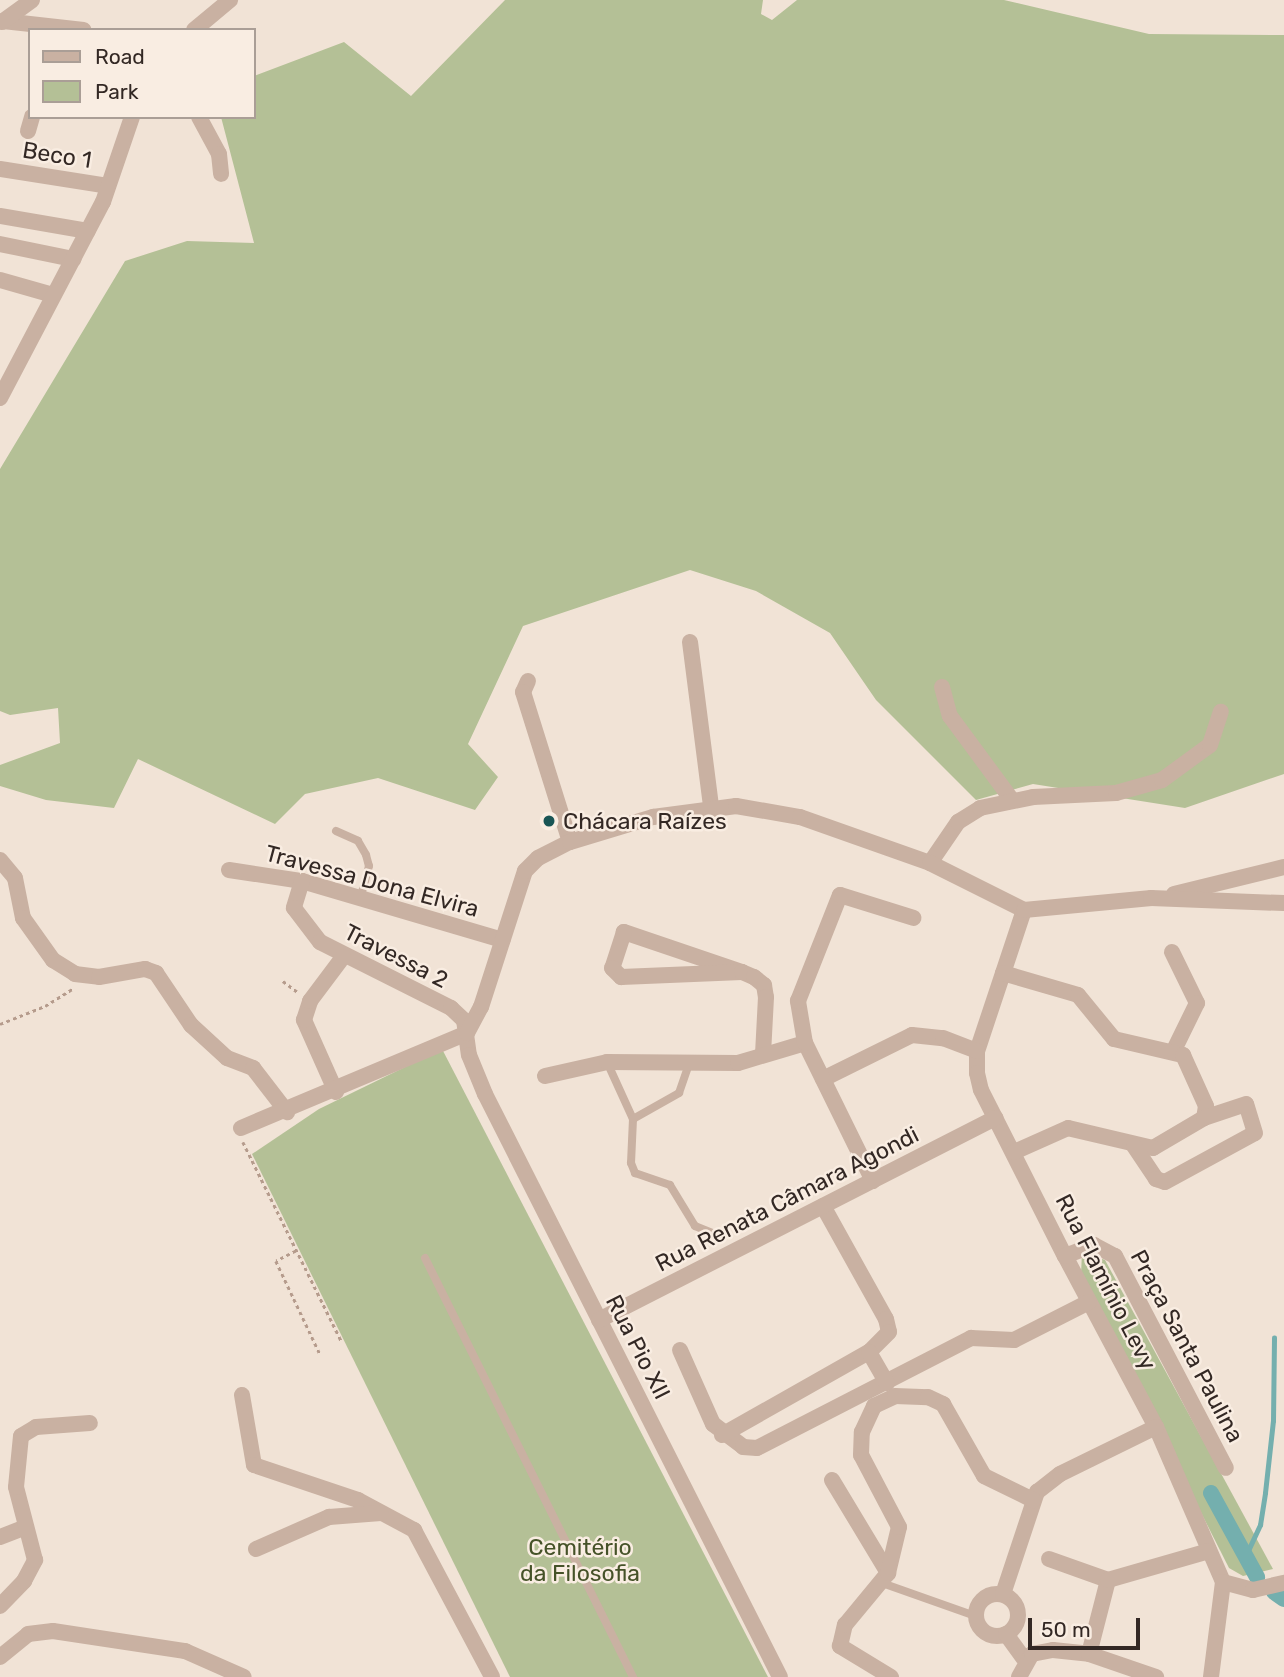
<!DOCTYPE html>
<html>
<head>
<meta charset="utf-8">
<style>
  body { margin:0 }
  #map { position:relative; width:1284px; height:1677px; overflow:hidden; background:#f1e3d6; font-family:Rubik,sans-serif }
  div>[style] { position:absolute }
  .green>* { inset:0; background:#b4c096 }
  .stream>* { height:4.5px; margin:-2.25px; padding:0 2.25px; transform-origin:2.25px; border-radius:2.25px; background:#74afae }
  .canal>* { height:16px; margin:-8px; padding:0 8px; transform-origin:8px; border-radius:8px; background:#74afae }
  .path>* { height:2.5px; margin-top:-1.25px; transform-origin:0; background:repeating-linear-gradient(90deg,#b59b8c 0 3.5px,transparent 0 7px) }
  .service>* { height:8px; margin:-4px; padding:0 4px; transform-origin:4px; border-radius:4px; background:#c9b1a2 }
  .minor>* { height:16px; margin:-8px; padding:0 8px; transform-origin:8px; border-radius:8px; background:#c9b1a2 }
  .minor>.ring { margin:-8px; padding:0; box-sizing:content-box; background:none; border:16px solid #c9b1a2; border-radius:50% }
  .dots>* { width:19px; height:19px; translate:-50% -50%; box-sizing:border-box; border:4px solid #f9ede2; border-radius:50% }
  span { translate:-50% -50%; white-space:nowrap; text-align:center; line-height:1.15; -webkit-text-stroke:5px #f9ede2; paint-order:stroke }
  .street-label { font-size:23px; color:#332824 }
  .poi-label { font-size:23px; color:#332824 }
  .left { translate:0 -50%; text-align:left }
  .park-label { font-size:23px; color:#455228 }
  .legend { position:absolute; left:28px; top:28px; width:228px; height:91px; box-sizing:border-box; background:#f9ede2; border:2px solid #aa9e96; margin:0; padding:9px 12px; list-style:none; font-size:21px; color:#332824 }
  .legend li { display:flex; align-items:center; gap:14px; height:35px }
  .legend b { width:35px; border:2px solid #aa9e96 }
  .scale { position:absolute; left:1028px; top:1618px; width:112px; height:32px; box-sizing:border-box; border:4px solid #332824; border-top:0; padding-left:9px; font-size:21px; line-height:24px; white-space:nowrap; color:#332824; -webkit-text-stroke:5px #f9ede2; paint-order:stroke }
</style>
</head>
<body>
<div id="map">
  <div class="green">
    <div style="clip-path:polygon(505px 0,763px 0,761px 14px,772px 20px,797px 0,1004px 0,1149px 34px,1284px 35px,1284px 774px,1185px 808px,1033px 784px,976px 800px,876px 700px,830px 633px,756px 591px,690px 570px,523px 626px,468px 744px,498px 777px,475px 810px,378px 778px,305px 794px,275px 824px,138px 759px,114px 808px,46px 800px,0 786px,0 765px,60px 743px,58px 708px,10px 715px,0 711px,0 469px,125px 261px,187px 241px,254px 243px,221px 117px,254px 117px,254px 76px,344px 42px,411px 96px)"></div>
    <div style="clip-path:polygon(442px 1049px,768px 1677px,510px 1677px,252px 1154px,319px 1109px)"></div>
    <div style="clip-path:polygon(1082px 1252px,1105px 1260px,1273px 1569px,1243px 1576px,1229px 1568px,1081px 1275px)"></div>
  </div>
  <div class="stream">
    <div style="left:1246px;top:1555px;width:33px;rotate:-65deg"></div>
    <div style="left:1260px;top:1525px;width:32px;rotate:-81deg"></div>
    <div style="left:1265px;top:1493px;width:72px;rotate:-83.7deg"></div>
    <div style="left:1273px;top:1421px;width:83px;rotate:-89.3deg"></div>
  </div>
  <div class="canal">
    <div style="left:1211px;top:1493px;width:96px;rotate:61.3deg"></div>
    <div style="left:1274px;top:1592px;width:12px;rotate:35deg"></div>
  </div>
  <div class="path">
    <div style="left:283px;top:981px;width:20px;rotate:37deg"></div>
    <div style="left:0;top:1024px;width:48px;rotate:-21.8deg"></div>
    <div style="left:45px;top:1006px;width:32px;rotate:-32deg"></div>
    <div style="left:243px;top:1142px;width:223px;rotate:63.7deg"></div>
    <div style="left:296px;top:1251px;width:22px;rotate:153deg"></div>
    <div style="left:276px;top:1261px;width:103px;rotate:64.7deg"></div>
  </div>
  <div class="service">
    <div style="left:336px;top:831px;width:24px;rotate:24deg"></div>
    <div style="left:358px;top:841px;width:16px;rotate:60deg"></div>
    <div style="left:366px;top:855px;width:11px;rotate:75deg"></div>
    <div style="left:369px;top:866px;width:34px;rotate:105deg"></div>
    <div style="left:607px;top:1062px;width:63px;rotate:65.5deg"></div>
    <div style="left:633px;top:1119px;width:44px;rotate:92.6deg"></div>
    <div style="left:631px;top:1163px;width:11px;rotate:68deg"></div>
    <div style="left:635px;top:1173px;width:37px;rotate:19deg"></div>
    <div style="left:670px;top:1185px;width:48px;rotate:58.6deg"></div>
    <div style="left:695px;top:1226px;width:18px;rotate:22deg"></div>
    <div style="left:633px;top:1119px;width:53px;rotate:-29.5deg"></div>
    <div style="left:679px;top:1093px;width:31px;rotate:-71deg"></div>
    <div style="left:425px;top:1258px;width:468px;rotate:63.6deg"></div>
    <div style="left:882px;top:1583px;width:99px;rotate:19.5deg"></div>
  </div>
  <div class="minor">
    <div style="left:3px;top:21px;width:81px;rotate:6.3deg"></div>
    <div style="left:2px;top:22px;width:37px;rotate:-36deg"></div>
    <div style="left:194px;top:30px;width:47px;rotate:-39.8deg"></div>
    <div style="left:199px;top:117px;width:42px;rotate:61.6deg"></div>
    <div style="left:219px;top:154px;width:20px;rotate:84deg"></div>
    <div style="left:28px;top:131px;width:15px;rotate:-74deg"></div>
    <div style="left:0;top:169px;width:109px;rotate:8.9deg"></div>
    <div style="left:0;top:216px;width:89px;rotate:9.7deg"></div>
    <div style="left:0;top:244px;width:75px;rotate:11.6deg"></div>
    <div style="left:0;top:280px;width:55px;rotate:15.8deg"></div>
    <div style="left:0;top:398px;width:221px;rotate:-62.3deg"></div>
    <div style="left:103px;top:202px;width:90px;rotate:-71.2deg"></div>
    <div style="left:690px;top:642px;width:165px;rotate:82.7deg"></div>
    <div style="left:528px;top:681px;width:12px;rotate:114deg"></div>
    <div style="left:523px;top:692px;width:157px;rotate:72.6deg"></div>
    <div style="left:942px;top:687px;width:30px;rotate:75deg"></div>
    <div style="left:950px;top:716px;width:104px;rotate:53.6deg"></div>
    <div style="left:0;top:860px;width:23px;rotate:50deg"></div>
    <div style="left:15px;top:878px;width:41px;rotate:78.7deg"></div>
    <div style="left:23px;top:918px;width:52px;rotate:54.5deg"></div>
    <div style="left:53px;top:960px;width:26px;rotate:32deg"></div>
    <div style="left:75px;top:974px;width:24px;rotate:7deg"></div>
    <div style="left:99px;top:977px;width:47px;rotate:-9.9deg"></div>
    <div style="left:145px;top:969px;width:12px;rotate:20deg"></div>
    <div style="left:156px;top:973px;width:63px;rotate:56.1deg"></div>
    <div style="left:191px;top:1025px;width:49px;rotate:42.5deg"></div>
    <div style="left:227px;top:1058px;width:28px;rotate:21deg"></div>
    <div style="left:253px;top:1068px;width:56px;rotate:52.3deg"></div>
    <div style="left:930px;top:863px;width:50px;rotate:-55.7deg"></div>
    <div style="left:958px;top:822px;width:26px;rotate:-32deg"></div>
    <div style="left:980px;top:808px;width:54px;rotate:-11.7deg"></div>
    <div style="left:1033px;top:797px;width:83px;rotate:-2.8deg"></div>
    <div style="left:1116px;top:793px;width:48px;rotate:-15.8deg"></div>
    <div style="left:1162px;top:780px;width:59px;rotate:-36.1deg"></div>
    <div style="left:1210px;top:745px;width:35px;rotate:-72deg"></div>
    <div style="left:229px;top:870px;width:74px;rotate:8.6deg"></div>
    <div style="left:302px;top:881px;width:209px;rotate:16.4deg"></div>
    <div style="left:302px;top:881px;width:28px;rotate:107deg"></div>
    <div style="left:294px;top:908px;width:43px;rotate:52.6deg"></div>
    <div style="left:320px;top:942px;width:147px;rotate:26.7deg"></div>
    <div style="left:451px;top:1008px;width:18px;rotate:43deg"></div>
    <div style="left:464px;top:1020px;width:35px;rotate:82deg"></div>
    <div style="left:469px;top:1055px;width:42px;rotate:67.7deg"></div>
    <div style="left:485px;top:1094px;width:653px;rotate:63.16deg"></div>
    <div style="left:1174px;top:894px;width:113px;rotate:-13.8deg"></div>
    <div style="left:1024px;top:910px;width:149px;rotate:108.4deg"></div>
    <div style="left:977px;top:1051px;width:22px;rotate:90deg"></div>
    <div style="left:977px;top:1073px;width:17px;rotate:77deg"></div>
    <div style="left:981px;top:1090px;width:186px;rotate:63.2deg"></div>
    <div style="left:1065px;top:1256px;width:194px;rotate:62deg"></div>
    <div style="left:1156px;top:1427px;width:169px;rotate:66.6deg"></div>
    <div style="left:1223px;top:1582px;width:96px;rotate:97.2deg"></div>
    <div style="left:1172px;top:952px;width:57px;rotate:63.9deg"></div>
    <div style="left:1197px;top:1003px;width:52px;rotate:116.1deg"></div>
    <div style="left:742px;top:972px;width:125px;rotate:-161.3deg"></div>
    <div style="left:624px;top:932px;width:38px;rotate:108deg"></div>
    <div style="left:612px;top:968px;width:13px;rotate:45deg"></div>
    <div style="left:621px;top:977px;width:121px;rotate:-2.4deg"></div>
    <div style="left:742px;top:972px;width:13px;rotate:23deg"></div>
    <div style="left:754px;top:977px;width:13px;rotate:39deg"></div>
    <div style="left:764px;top:985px;width:12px;rotate:81deg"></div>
    <div style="left:766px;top:997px;width:58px;rotate:93deg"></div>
    <div style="left:1003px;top:973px;width:78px;rotate:16.3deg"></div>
    <div style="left:1078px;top:995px;width:57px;rotate:50.7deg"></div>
    <div style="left:1114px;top:1039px;width:71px;rotate:13.1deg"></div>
    <div style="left:1183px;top:1055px;width:56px;rotate:65.7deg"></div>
    <div style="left:1206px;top:1106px;width:12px;rotate:99deg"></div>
    <div style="left:1204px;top:1118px;width:59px;rotate:149.5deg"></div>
    <div style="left:1153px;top:1148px;width:87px;rotate:-166.8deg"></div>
    <div style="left:1068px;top:1128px;width:59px;rotate:156deg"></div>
    <div style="left:545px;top:1076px;width:64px;rotate:-12.7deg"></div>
    <div style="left:607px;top:1062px;width:131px;rotate:0.4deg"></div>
    <div style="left:738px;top:1063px;width:70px;rotate:-16.6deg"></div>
    <div style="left:823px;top:1079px;width:99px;rotate:-26.3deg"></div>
    <div style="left:912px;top:1035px;width:31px;rotate:6deg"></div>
    <div style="left:943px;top:1038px;width:36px;rotate:21deg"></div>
    <div style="left:336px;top:1092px;width:79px;rotate:-114deg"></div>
    <div style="left:304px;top:1020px;width:20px;rotate:-72deg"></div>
    <div style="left:310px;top:1001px;width:55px;rotate:-53.1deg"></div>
    <div style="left:241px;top:1128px;width:245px;rotate:-22.8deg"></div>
    <div style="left:467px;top:1033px;width:30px;rotate:-62deg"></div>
    <div style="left:481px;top:1007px;width:143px;rotate:-72.1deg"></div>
    <div style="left:525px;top:871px;width:18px;rotate:-45deg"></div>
    <div style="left:538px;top:858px;width:36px;rotate:-27deg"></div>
    <div style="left:570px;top:842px;width:87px;rotate:-16.8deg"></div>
    <div style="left:653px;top:817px;width:84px;rotate:-7.5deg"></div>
    <div style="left:736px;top:806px;width:65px;rotate:9.8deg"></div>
    <div style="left:800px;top:817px;width:138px;rotate:19.5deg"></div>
    <div style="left:930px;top:863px;width:105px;rotate:26.6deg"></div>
    <div style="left:1024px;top:910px;width:128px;rotate:-5.4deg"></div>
    <div style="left:1151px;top:898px;width:133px;rotate:2.2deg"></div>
    <div style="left:1134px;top:1146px;width:40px;rotate:56deg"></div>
    <div style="left:1156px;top:1179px;width:9px;rotate:18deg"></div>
    <div style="left:1165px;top:1182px;width:102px;rotate:-28.6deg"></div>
    <div style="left:1255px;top:1133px;width:30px;rotate:-107deg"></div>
    <div style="left:1246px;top:1104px;width:44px;rotate:161.6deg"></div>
    <div style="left:873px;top:1181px;width:154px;rotate:-116.2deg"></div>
    <div style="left:805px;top:1043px;width:43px;rotate:-99.5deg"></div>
    <div style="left:798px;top:1001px;width:114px;rotate:-68.4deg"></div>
    <div style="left:840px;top:895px;width:77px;rotate:17.3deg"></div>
    <div style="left:823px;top:1206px;width:129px;rotate:60.9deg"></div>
    <div style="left:886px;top:1319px;width:13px;rotate:77deg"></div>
    <div style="left:889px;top:1332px;width:28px;rotate:135deg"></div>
    <div style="left:1065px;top:1256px;width:31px;rotate:-21deg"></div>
    <div style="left:1094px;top:1245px;width:24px;rotate:28deg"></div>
    <div style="left:1115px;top:1256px;width:239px;rotate:62.4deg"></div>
    <div style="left:599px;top:1320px;width:445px;rotate:-27deg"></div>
    <div style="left:680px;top:1350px;width:81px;rotate:66deg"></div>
    <div style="left:713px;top:1424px;width:38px;rotate:37deg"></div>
    <div style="left:743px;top:1447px;width:14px;rotate:4deg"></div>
    <div style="left:757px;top:1448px;width:241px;rotate:-27.2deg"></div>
    <div style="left:971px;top:1338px;width:43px;rotate:2.7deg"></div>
    <div style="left:1014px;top:1340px;width:84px;rotate:-26.9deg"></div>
    <div style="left:242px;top:1395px;width:71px;rotate:80.3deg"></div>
    <div style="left:254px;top:1465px;width:110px;rotate:18.6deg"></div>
    <div style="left:358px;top:1500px;width:64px;rotate:28.2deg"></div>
    <div style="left:414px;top:1530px;width:166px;rotate:62deg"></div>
    <div style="left:722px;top:1435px;width:169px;rotate:-29.5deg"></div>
    <div style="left:869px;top:1352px;width:36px;rotate:60deg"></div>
    <div style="left:832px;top:1480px;width:109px;rotate:58.9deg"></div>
    <div style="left:0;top:1537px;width:25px;rotate:-21deg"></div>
    <div style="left:256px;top:1549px;width:80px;rotate:-23.7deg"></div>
    <div style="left:329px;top:1517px;width:52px;rotate:-4.4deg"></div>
    <div style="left:1049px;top:1559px;width:63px;rotate:19.6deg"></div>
    <div style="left:1108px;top:1580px;width:76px;rotate:104.4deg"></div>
    <div style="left:1108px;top:1580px;width:105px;rotate:-16deg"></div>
    <div style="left:1223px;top:1582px;width:31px;rotate:15deg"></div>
    <div style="left:1253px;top:1590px;width:32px;rotate:-13deg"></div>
    <div class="ring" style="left:976px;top:1594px;width:26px;height:26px"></div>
    <div style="left:1003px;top:1594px;width:108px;rotate:-71.6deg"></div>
    <div style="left:1037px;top:1492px;width:29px;rotate:-38deg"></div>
    <div style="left:1060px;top:1474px;width:107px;rotate:-26.1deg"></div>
    <div style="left:0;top:1606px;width:35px;rotate:-46deg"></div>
    <div style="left:24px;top:1581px;width:24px;rotate:-62deg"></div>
    <div style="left:35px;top:1560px;width:75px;rotate:-104.6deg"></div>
    <div style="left:16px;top:1487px;width:51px;rotate:-84.4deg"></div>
    <div style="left:21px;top:1436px;width:17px;rotate:-31deg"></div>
    <div style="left:36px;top:1427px;width:54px;rotate:-4.2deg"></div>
    <div style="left:1006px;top:1634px;width:32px;rotate:54deg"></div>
    <div style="left:0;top:1657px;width:36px;rotate:-39deg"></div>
    <div style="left:28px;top:1634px;width:25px;rotate:-7deg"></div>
    <div style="left:53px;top:1631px;width:134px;rotate:8.6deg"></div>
    <div style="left:185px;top:1651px;width:64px;rotate:23.8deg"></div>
    <div style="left:891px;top:1677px;width:60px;rotate:-148.7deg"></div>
    <div style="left:840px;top:1646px;width:22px;rotate:-77deg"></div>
    <div style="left:845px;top:1625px;width:67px;rotate:-50.4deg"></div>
    <div style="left:888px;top:1573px;width:47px;rotate:-76.6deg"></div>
    <div style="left:899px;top:1527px;width:81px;rotate:-117.8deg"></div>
    <div style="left:861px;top:1455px;width:23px;rotate:-88deg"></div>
    <div style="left:862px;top:1432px;width:29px;rotate:-65deg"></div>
    <div style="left:874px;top:1406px;width:23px;rotate:-25deg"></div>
    <div style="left:895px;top:1396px;width:33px;rotate:2deg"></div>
    <div style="left:928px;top:1397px;width:17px;rotate:25deg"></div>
    <div style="left:943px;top:1404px;width:83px;rotate:60.3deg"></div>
    <div style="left:984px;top:1476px;width:55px;rotate:26.1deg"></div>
    <div style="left:1019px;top:1677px;width:26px;rotate:-61deg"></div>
    <div style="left:1032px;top:1654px;width:21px;rotate:-11deg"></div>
    <div style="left:1053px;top:1650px;width:36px;rotate:6deg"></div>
    <div style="left:1089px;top:1654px;width:71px;rotate:18.9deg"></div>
  </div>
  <div class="dots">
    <div style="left:549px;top:821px;background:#195555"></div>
  </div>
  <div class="street-label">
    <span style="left:57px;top:155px;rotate:9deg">Beco 1</span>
    <span style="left:372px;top:881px;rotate:15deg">Travessa Dona Elvira</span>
    <span style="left:396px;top:956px;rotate:27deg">Travessa 2</span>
    <span style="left:787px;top:1199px;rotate:-27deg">Rua Renata Câmara Agondi</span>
    <span style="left:1106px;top:1282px;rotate:63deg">Rua Flamínio Levy</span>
    <span style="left:1187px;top:1346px;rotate:62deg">Praça Santa Paulina</span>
    <span style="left:638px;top:1347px;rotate:63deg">Rua Pio XII</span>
  </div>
  <div class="poi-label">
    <span class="left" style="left:563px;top:821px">Chácara Raízes</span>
  </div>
  <div class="park-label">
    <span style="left:580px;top:1560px">Cemitério<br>da Filosofia</span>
  </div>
  <ul class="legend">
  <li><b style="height:9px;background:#c9b1a2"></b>Road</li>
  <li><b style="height:19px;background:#b4c096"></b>Park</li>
  </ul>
  <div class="scale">50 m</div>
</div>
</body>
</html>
